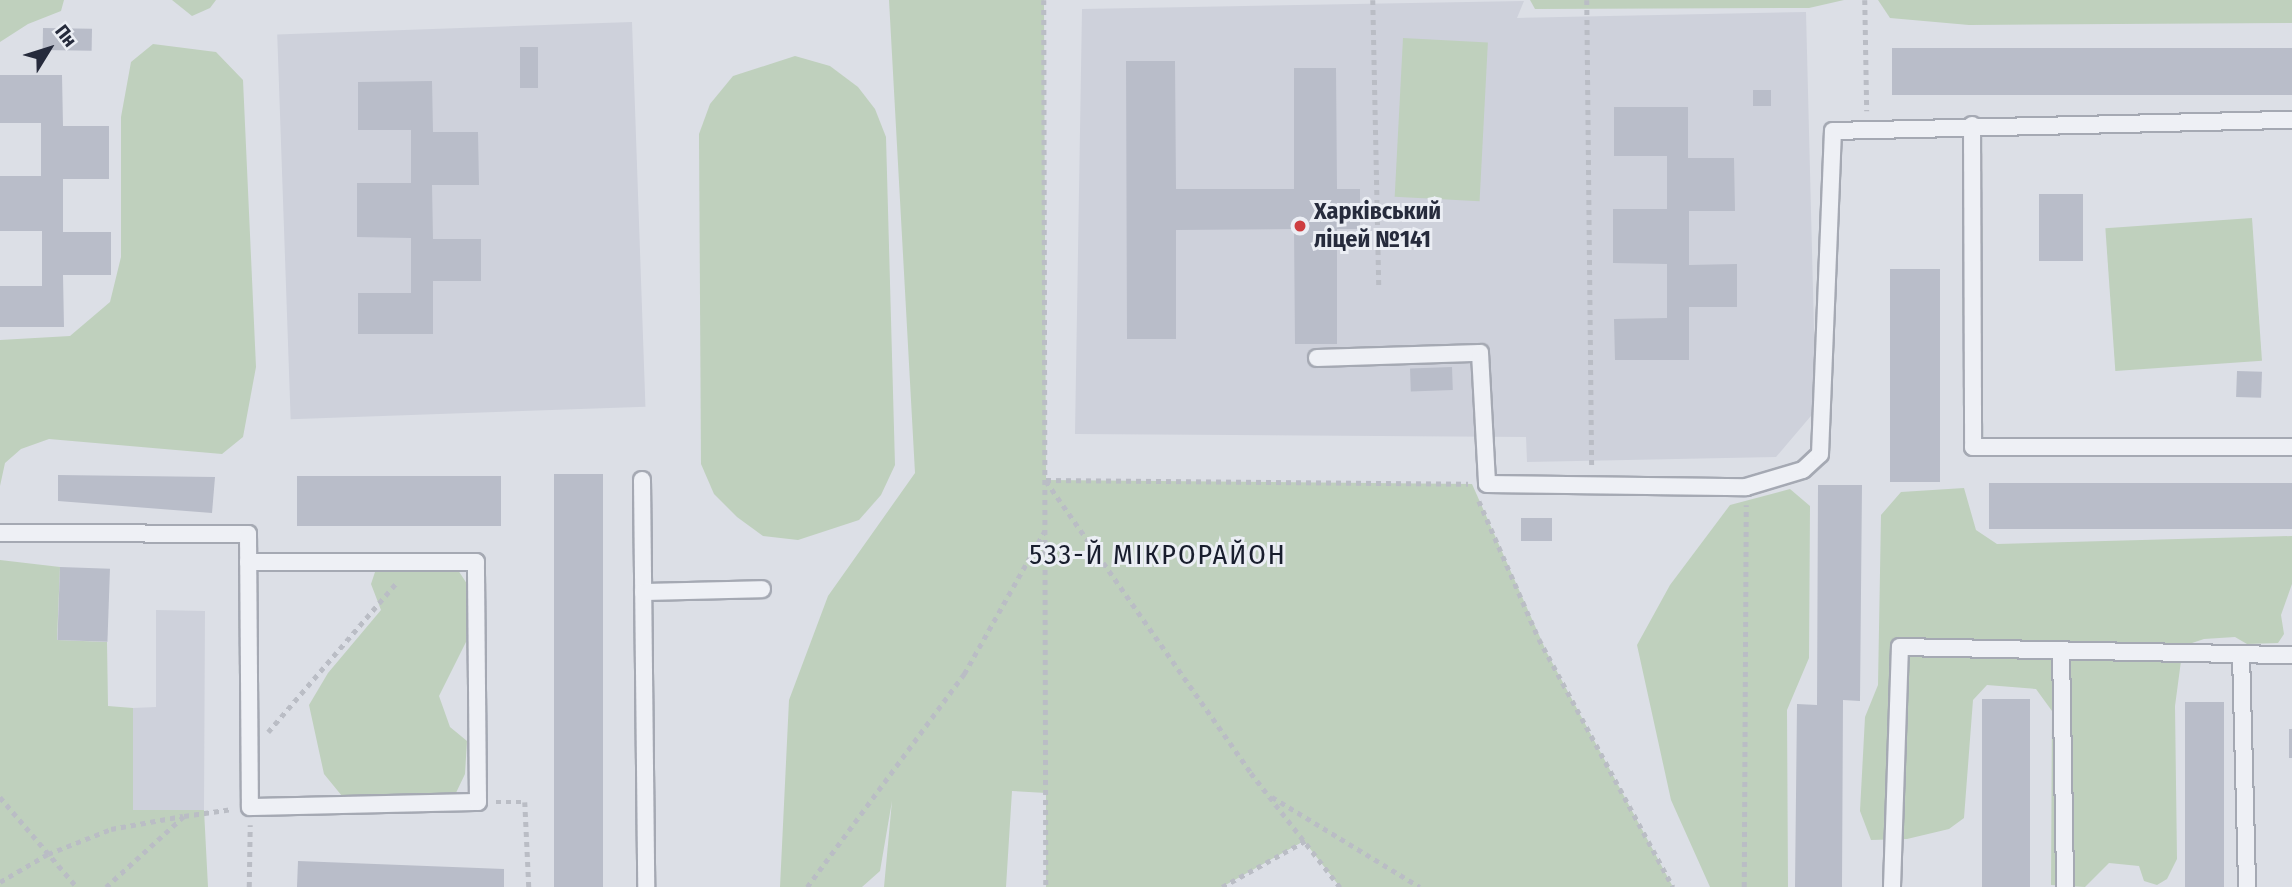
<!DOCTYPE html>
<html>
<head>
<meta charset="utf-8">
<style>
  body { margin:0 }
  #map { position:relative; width:2292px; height:887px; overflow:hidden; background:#dcdfe6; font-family:"Fira Sans Condensed",sans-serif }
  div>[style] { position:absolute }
  .built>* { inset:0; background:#ced1db; transform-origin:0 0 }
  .green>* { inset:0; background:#bfd0bd; transform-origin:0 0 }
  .building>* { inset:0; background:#b9bdc9; transform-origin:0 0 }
  .path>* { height:4.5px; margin-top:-2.25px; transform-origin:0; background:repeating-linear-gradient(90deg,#babdc5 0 5px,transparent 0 10px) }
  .roads { filter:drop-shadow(2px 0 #a5a9b3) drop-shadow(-2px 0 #a5a9b3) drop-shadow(0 2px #a5a9b3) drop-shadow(0 -2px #a5a9b3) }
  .lane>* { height:16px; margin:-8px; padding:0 8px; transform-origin:8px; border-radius:8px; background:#eef0f5 }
  .dots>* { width:19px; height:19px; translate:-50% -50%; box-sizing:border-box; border:4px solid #ebeef4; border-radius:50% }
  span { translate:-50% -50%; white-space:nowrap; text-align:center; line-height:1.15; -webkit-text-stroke:6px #ebeef4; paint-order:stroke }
  .poi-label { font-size:24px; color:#262b3c; font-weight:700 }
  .left { translate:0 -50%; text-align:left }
  .quarter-label { font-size:28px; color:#181d2d; letter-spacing:2px }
  .north { position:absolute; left:14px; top:14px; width:70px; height:70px; -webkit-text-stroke:5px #ebeef4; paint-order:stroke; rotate:52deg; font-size:19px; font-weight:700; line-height:28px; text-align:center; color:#262b3c }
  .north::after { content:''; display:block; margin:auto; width:24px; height:32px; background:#262b3c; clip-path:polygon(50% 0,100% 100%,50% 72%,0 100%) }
</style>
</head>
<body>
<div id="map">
  <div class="built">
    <div style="clip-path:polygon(1524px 1px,1517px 18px,1806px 12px,1816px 410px,1776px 457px,1527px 462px,1526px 437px,1075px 434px,1082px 9px)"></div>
    <div style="left:632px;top:22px;width:385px;height:355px;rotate:88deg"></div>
    <div style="clip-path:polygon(156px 610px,205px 611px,204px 810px,133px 810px,133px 708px,156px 707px)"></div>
  </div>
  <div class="green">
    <div style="clip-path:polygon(0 0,64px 0,61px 11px,28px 24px,0 42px)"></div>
    <div style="clip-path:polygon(172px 0,216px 0,210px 8px,192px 16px)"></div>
    <div style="clip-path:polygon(889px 0,1044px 0,1046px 480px,1472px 484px,1547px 653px,1673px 887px,1340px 887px,1304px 841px,1222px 887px,1046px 887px,1046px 793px,1012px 791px,1006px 887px,884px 887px,892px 801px,880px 871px,862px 887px,780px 887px,789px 700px,828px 596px,915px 473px)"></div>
    <div style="clip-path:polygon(1530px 0,1844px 0,1809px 8px,1535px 9px)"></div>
    <div style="clip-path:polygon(1878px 0,2292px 0,2292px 23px,1969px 25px,1890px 18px)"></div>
    <div style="left:1403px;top:38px;width:85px;height:159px;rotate:3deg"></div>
    <div style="clip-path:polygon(153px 44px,216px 52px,243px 80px,256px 367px,243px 437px,222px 454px,49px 439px,21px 449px,5px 463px,0 486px,0 340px,70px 336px,110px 302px,121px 257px,121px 117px,131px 62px)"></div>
    <div style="clip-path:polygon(795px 56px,830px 66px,858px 87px,875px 109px,886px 137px,895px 465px,881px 495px,859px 520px,798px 540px,763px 536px,737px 517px,714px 494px,701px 464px,699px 134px,710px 104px,733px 76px)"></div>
    <div style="left:2252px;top:218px;width:143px;height:147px;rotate:86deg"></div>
    <div style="clip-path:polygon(1964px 488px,1976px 530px,1997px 544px,2292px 536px,2292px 584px,2281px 615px,2284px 634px,2278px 643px,2247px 644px,2235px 637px,2204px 639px,2183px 646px,2175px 706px,2177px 859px,2167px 879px,2157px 885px,2144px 881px,2139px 866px,2109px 863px,2085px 887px,2051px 885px,2052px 711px,2036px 689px,1987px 685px,1973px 700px,1964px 818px,1949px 829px,1907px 839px,1871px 840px,1860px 811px,1865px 717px,1878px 685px,1881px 515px,1901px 492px)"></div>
    <div style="clip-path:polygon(1790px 489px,1810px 506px,1809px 658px,1787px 710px,1788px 887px,1710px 887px,1671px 800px,1637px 645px,1670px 585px,1730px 505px)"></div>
    <div style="clip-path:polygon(0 560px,60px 567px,57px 640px,107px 642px,108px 706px,133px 708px,133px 810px,204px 810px,208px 887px,0 887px)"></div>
    <div style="clip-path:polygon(458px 570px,469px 587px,466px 642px,439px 696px,450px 727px,467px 741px,465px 774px,454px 797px,342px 796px,324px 774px,309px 705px,328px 673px,381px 610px,371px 584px,375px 572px)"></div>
  </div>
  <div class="building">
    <div style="left:43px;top:28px;width:49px;height:22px;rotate:1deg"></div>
    <div style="left:520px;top:47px;width:18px;height:41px"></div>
    <div style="left:1892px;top:48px;width:400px;height:47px"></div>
    <div style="clip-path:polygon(1126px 61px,1175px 61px,1176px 189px,1294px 189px,1294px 68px,1336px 68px,1337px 189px,1360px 189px,1360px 229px,1337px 229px,1337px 344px,1295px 344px,1294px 229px,1176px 230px,1176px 339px,1127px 339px)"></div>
    <div style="clip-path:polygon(0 75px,62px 75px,63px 126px,109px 126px,109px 179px,63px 179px,63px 232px,111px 232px,111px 275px,63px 275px,64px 327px,0 327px,0 286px,42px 286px,42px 231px,0 231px,0 176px,41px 176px,41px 123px,0 123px)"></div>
    <div style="clip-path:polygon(432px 81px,433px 132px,478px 132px,479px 185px,432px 185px,433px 239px,481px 239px,481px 281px,433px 281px,433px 334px,358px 334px,358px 293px,411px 293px,411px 238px,357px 237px,357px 183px,411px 183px,411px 130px,358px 130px,358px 82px)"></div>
    <div style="left:1753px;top:90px;width:18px;height:16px"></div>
    <div style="clip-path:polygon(1614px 107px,1688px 107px,1688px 158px,1734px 158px,1735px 211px,1689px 211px,1689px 265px,1737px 264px,1737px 307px,1689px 307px,1689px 360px,1615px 360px,1614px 319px,1667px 318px,1667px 264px,1613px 263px,1613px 209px,1667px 209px,1667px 156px,1614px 156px)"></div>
    <div style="left:2039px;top:194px;width:44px;height:67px"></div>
    <div style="left:1890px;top:269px;width:50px;height:213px"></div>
    <div style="left:1452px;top:367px;width:23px;height:42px;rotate:88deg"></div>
    <div style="left:2237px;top:371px;width:25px;height:26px;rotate:2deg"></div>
    <div style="left:554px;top:474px;width:49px;height:413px"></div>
    <div style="clip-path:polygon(58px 475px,215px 477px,212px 513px,58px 501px)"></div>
    <div style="left:297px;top:476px;width:204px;height:50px"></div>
    <div style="left:1989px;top:483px;width:303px;height:46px"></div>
    <div style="clip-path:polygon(1818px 485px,1862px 485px,1860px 701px,1843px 700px,1842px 887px,1795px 887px,1797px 704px,1817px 705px)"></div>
    <div style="left:1521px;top:518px;width:31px;height:23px"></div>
    <div style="left:60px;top:567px;width:50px;height:73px;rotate:2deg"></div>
    <div style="left:1982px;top:699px;width:48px;height:188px"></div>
    <div style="left:2185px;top:702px;width:39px;height:185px"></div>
    <div style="left:2289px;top:729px;width:3px;height:29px"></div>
    <div style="clip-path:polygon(298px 861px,504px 869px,504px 887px,297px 887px)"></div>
  </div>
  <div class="path">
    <div style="left:1044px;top:0;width:887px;rotate:89.87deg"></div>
    <div style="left:1373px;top:0;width:285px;rotate:88.8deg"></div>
    <div style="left:1587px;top:0;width:468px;rotate:89.4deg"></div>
    <div style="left:1865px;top:0;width:111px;rotate:89deg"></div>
    <div style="left:1046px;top:480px;width:422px;rotate:0.5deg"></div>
    <div style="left:1046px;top:481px;width:357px;rotate:54.9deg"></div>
    <div style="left:1251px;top:773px;width:145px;rotate:52deg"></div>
    <div style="left:1479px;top:501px;width:150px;rotate:66.5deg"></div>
    <div style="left:1539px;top:639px;width:282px;rotate:61.6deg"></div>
    <div style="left:268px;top:732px;width:198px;rotate:-49.3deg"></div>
    <div style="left:0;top:797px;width:118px;rotate:49.5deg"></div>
    <div style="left:1272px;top:797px;width:173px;rotate:31.3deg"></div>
    <div style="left:496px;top:802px;width:29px"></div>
    <div style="left:525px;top:802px;width:85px;rotate:87.3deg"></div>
    <div style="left:0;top:882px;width:56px;rotate:-30.3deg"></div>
    <div style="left:48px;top:854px;width:68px;rotate:-21.6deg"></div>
    <div style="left:111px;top:829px;width:73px;rotate:-10.2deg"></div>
    <div style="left:106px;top:887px;width:105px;rotate:-42.3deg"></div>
    <div style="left:184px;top:816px;width:49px;rotate:-8.3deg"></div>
    <div style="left:249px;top:887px;width:62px;rotate:-89.1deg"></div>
    <div style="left:807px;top:887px;width:265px;rotate:-53.6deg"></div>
    <div style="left:964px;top:674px;width:165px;rotate:-60.6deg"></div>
    <div style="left:1222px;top:887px;width:95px;rotate:-29deg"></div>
    <div style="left:1744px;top:887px;width:382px;rotate:-89.7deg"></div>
  </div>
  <div class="roads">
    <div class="lane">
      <div style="left:1972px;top:125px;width:322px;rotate:89.8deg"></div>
      <div style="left:1973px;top:447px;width:319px"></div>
      <div style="left:1317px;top:358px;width:163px;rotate:-1.8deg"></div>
      <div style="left:1480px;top:353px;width:131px;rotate:86.9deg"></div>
      <div style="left:1487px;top:484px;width:259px;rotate:0.7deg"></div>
      <div style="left:1746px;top:487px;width:59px;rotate:-16.6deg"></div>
      <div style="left:1803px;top:470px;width:23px;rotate:-43deg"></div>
      <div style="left:1820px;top:454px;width:323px;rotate:-87.7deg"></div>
      <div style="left:1833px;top:131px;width:459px;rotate:-1.4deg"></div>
      <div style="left:642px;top:480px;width:407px;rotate:89.4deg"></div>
      <div style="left:0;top:533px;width:248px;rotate:0.2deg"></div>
      <div style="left:248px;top:534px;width:273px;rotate:89.6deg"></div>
      <div style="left:250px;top:807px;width:228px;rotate:-1.3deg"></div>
      <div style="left:478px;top:802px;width:240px;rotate:-90.5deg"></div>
      <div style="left:476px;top:562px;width:228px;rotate:180deg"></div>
      <div style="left:643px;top:592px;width:119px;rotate:-1.4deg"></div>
      <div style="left:2061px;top:650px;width:237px;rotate:89deg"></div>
      <div style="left:2241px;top:654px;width:233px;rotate:88.5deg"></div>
      <div style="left:1892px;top:887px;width:240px;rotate:-88.1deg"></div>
      <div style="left:1900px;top:647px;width:392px;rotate:1.2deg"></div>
    </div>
  </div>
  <div class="dots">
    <div style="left:1300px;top:226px;background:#ce3e41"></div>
  </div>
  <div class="poi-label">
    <span class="left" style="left:1314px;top:226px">Харківський<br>ліцей №141</span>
  </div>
  <div class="quarter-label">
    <span style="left:1158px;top:555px">533-Й МІКРОРАЙОН</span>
  </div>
  <div class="north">Пн</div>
</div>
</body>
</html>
